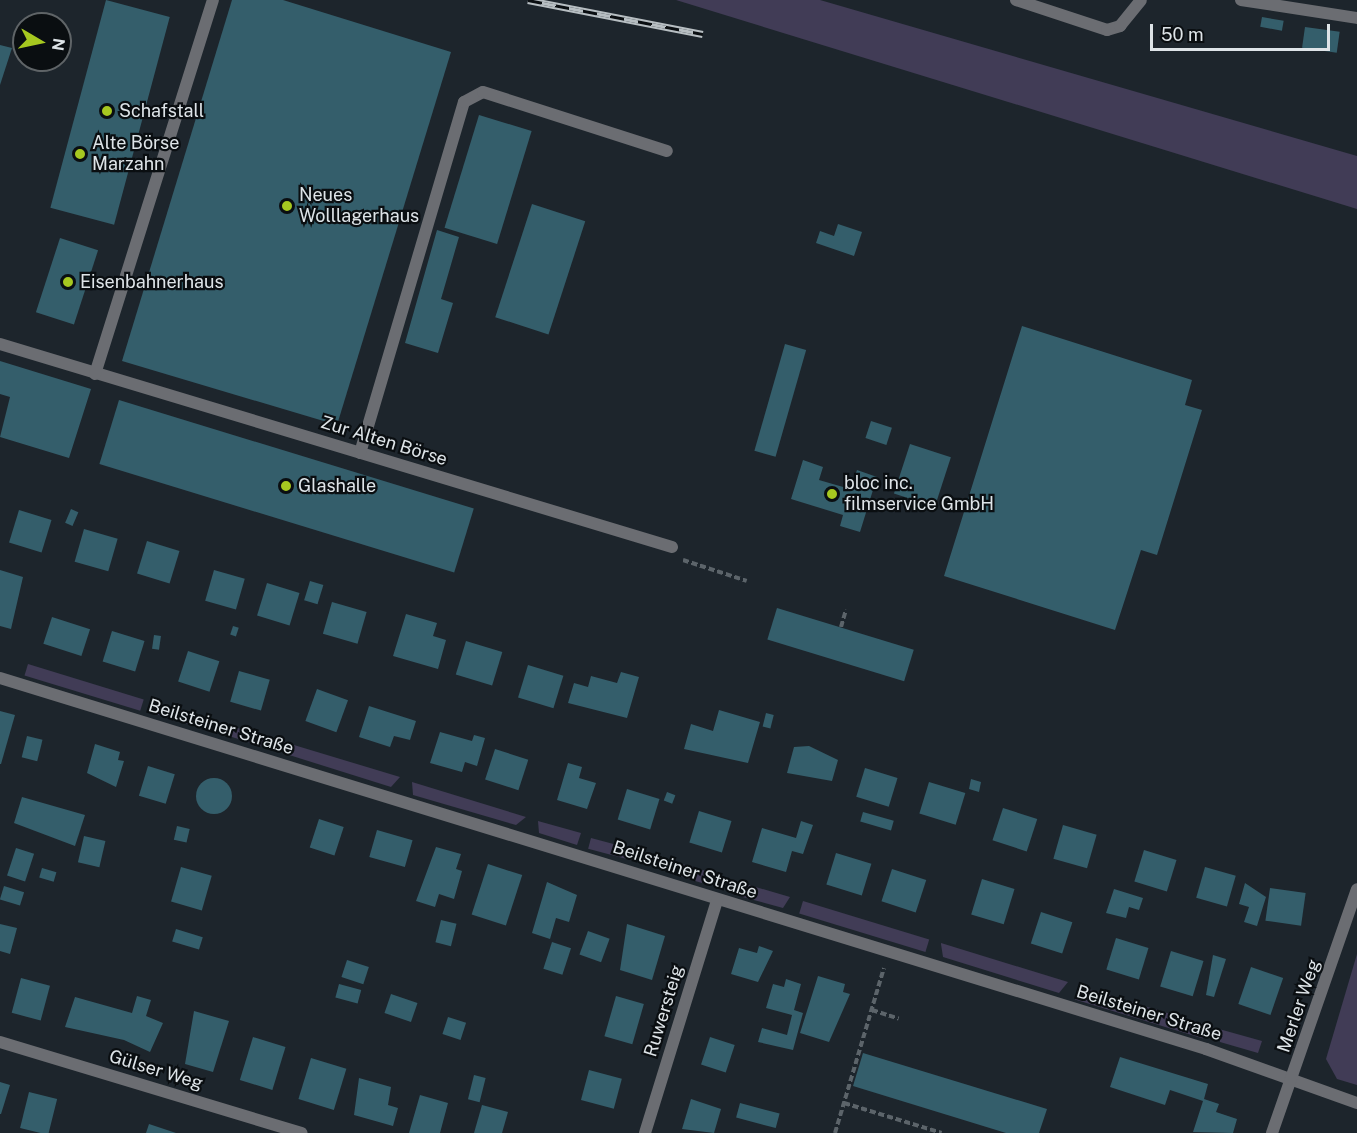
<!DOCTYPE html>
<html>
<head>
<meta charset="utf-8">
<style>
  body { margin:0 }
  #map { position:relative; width:1357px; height:1133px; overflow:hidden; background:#1d252c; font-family:"Public Sans",sans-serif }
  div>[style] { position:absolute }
  .green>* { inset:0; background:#413c56; transform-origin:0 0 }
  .building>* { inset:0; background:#345e6b; transform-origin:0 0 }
  .round { border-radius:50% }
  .path>* { height:4px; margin-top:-2px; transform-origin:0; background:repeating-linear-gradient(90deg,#5c646a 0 6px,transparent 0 9px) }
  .service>* { height:12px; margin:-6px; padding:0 6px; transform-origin:6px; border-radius:6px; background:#6b6d72 }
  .minor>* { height:12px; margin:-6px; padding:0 6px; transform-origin:6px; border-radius:6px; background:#6b6d72 }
  .rail>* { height:7px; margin-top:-3.5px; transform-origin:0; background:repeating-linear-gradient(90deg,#0a0e11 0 14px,#b7bec2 0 28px); box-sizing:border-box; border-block:2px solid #b7bec2 }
  .dots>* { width:16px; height:16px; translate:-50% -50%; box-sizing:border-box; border:3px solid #0a0e11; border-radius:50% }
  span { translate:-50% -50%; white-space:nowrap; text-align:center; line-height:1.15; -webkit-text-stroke:4.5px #0a0e11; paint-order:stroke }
  .poi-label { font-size:18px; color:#dee4e8 }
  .left { translate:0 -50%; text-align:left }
  .street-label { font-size:18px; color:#dee4e8 }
  .north { position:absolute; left:12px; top:12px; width:60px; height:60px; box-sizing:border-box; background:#0a0e11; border:2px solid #5f6467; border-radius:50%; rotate:99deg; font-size:16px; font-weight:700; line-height:24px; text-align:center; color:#dee4e8 }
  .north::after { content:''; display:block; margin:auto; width:21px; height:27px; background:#a6c820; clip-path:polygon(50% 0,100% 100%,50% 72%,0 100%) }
  .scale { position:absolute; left:1150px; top:24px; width:180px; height:27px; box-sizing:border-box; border:3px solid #dee4e8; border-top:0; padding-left:8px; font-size:18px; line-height:21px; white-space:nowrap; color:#dee4e8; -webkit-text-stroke:4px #0a0e11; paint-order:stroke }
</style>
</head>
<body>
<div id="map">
  <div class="green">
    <div style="clip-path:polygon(676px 0,820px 0,1357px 156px,1357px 209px)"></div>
    <div style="left:28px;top:664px;width:121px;height:12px;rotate:17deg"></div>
    <div style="left:157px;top:703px;width:53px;height:11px;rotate:17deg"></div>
    <div style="clip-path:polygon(218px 722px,270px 738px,261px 746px,216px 732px)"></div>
    <div style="clip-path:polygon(284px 742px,400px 777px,391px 787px,286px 754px)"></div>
    <div style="clip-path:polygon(412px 782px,526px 817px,516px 825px,413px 795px)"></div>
    <div style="clip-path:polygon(538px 821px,581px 833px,577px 845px,539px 833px)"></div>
    <div style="left:591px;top:838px;width:68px;height:11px;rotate:15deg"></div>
    <div style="clip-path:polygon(668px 860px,706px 871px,702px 883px,669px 873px)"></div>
    <div style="clip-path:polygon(742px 883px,790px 897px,783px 908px,739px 896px)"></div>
    <div style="left:803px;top:901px;width:132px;height:13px;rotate:17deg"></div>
    <div style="clip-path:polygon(941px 944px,941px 943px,1068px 982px,1059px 993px,943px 957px)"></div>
    <div style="clip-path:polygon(1357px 954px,1357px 1085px,1337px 1079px,1326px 1059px)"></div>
    <div style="left:1079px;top:986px;width:134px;height:14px;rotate:17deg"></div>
    <div style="clip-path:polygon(1219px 1029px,1262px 1041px,1258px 1053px,1220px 1042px)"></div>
  </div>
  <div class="building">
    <div style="left:106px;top:0;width:66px;height:215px;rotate:15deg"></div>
    <div style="clip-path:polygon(232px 0,283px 0,451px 52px,337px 425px,122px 361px)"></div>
    <div style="left:1262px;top:17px;width:22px;height:10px;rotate:10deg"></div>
    <div style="left:1305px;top:27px;width:35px;height:21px;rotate:8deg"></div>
    <div style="clip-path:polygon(0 45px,12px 48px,0 85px)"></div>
    <div style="left:479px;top:115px;width:55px;height:118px;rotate:17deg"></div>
    <div style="left:532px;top:204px;width:56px;height:119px;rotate:18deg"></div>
    <div style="clip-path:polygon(838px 224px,862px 232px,854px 256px,816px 243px,820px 231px,834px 236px)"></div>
    <div style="clip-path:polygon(437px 230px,459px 237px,441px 299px,453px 303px,438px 353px,405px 343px)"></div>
    <div style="left:60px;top:238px;width:40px;height:78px;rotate:18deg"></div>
    <div style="clip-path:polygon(1022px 326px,1192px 380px,1185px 405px,1202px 410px,1157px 555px,1141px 550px,1115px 630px,944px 576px)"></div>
    <div style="left:785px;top:344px;width:22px;height:111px;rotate:16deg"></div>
    <div style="clip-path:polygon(0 361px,91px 389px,69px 458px,0 437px,10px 397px,0 394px)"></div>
    <div style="left:119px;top:400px;width:371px;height:67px;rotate:17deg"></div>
    <div style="left:871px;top:421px;width:22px;height:18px;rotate:18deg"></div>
    <div style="left:910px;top:444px;width:43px;height:52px;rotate:18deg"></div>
    <div style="clip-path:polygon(803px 460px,823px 467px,819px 480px,850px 489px,857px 470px,877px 477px,860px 532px,840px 526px,843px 515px,791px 499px)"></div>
    <div style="left:71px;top:509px;width:8px;height:15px;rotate:23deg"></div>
    <div style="left:19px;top:510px;width:34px;height:34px;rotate:17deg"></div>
    <div style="left:84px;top:529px;width:35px;height:34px;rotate:16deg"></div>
    <div style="left:147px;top:541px;width:34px;height:34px;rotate:17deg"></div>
    <div style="clip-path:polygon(0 570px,23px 577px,11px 629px,0 626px)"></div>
    <div style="left:214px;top:570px;width:32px;height:32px;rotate:16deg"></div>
    <div style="left:310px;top:581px;width:14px;height:20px;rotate:17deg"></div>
    <div style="left:267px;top:583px;width:34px;height:34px;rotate:17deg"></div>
    <div style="left:332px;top:602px;width:36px;height:33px;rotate:16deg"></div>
    <div style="left:777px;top:608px;width:143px;height:33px;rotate:17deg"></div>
    <div style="clip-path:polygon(406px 614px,437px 623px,433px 636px,446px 640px,438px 669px,393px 656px)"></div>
    <div style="left:52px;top:617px;width:40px;height:28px;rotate:18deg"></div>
    <div style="left:233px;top:626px;width:6px;height:9px;rotate:18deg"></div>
    <div style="left:112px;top:631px;width:34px;height:32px;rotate:17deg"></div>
    <div style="left:154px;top:635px;width:7px;height:14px;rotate:8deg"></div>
    <div style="left:466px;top:641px;width:38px;height:35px;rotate:17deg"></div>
    <div style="left:188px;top:651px;width:33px;height:32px;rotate:18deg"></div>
    <div style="left:528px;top:665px;width:37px;height:34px;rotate:17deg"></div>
    <div style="left:239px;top:671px;width:32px;height:32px;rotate:16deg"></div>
    <div style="clip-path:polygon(621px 672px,639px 677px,627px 718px,568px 703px,574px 683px,588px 687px,591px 676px,617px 683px)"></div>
    <div style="left:317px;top:689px;width:33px;height:34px;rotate:20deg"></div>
    <div style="clip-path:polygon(369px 706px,416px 721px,410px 740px,394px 736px,390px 747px,359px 737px)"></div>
    <div style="clip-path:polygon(719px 710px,760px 722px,748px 763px,684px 749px,691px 724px,713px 731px)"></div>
    <div style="clip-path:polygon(0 711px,15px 715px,1px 764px,0 764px)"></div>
    <div style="left:766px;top:713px;width:8px;height:14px;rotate:14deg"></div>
    <div style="clip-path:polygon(440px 732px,472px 741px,474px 735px,485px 738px,477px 766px,465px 762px,462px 772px,430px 763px)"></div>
    <div style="left:27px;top:736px;width:16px;height:22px;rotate:14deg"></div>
    <div style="clip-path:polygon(95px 744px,120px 752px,118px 760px,124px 761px,116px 787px,87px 773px)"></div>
    <div style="clip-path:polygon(809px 746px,838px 760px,832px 781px,787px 773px,794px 747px)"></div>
    <div style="left:495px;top:749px;width:35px;height:32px;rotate:18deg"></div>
    <div style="clip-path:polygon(568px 763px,582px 767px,579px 778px,596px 783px,587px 809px,557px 800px)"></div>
    <div style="left:148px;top:766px;width:28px;height:31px;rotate:17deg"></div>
    <div style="left:865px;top:768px;width:34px;height:30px;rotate:17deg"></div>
    <div class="round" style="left:196px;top:778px;width:36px;height:36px"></div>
    <div style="clip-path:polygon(971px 779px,981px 782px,979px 792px,969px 789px)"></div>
    <div style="left:929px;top:782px;width:38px;height:33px;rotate:17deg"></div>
    <div style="left:627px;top:789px;width:34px;height:32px;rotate:17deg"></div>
    <div style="left:667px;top:792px;width:9px;height:9px;rotate:21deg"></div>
    <div style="clip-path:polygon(22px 797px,85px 815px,75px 846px,14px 823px)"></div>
    <div style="left:1003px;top:808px;width:36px;height:34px;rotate:18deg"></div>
    <div style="left:699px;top:811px;width:34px;height:33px;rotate:17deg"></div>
    <div style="left:863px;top:812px;width:32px;height:10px;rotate:16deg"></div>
    <div style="left:319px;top:819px;width:26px;height:30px;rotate:18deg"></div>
    <div style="clip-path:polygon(801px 821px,813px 825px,803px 854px,792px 851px,786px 872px,752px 862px,762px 828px,796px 838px)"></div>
    <div style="left:1063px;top:825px;width:35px;height:35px;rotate:16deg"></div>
    <div style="left:177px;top:826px;width:13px;height:14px;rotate:13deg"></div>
    <div style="left:377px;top:830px;width:37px;height:28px;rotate:16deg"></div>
    <div style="left:84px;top:836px;width:22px;height:27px;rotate:13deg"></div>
    <div style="clip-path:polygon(436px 847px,461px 854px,456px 869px,462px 871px,454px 899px,439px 894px,435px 907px,416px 901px)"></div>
    <div style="left:16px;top:848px;width:19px;height:29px;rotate:18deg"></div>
    <div style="left:1144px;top:850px;width:34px;height:33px;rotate:17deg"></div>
    <div style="left:836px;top:853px;width:37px;height:33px;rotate:17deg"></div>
    <div style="left:488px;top:864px;width:36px;height:53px;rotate:18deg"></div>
    <div style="left:181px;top:867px;width:32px;height:36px;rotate:16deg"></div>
    <div style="left:1205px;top:867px;width:32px;height:32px;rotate:16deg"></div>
    <div style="left:42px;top:868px;width:15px;height:10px;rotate:16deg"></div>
    <div style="left:892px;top:869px;width:36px;height:34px;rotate:18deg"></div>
    <div style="left:982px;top:879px;width:34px;height:37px;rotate:17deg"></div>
    <div style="clip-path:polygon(547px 882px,577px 895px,569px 922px,556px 918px,550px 939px,532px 933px)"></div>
    <div style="clip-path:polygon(1245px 883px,1266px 897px,1257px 926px,1244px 922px,1249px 907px,1239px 904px)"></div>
    <div style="left:4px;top:886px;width:21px;height:14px;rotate:17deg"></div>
    <div style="left:1270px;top:888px;width:36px;height:33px;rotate:8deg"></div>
    <div style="clip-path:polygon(1114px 889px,1143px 898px,1139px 910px,1129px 907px,1126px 918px,1106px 913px)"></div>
    <div style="left:1041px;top:912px;width:33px;height:33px;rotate:18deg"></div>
    <div style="left:441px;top:920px;width:16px;height:23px;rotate:14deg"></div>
    <div style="clip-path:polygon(0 924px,17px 928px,10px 954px,0 951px)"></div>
    <div style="clip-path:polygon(627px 924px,665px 936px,652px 980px,620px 970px)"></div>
    <div style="left:176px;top:929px;width:28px;height:13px;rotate:17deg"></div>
    <div style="left:588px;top:931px;width:23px;height:25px;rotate:20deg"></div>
    <div style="left:1116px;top:938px;width:34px;height:33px;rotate:17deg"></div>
    <div style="left:552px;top:942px;width:20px;height:28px;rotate:18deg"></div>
    <div style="clip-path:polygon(759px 946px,773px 951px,758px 982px,731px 974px,739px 948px,757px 953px)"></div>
    <div style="left:1171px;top:951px;width:34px;height:37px;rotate:17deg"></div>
    <div style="clip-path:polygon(1213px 955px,1226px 959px,1214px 997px,1206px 995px)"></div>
    <div style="left:347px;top:960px;width:23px;height:18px;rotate:18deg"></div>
    <div style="left:1251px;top:967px;width:34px;height:39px;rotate:19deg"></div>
    <div style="clip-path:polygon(818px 976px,845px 984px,843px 992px,850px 994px,829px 1042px,800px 1033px)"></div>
    <div style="left:21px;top:978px;width:30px;height:36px;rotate:15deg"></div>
    <div style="clip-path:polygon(786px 979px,801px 984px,794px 1010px,803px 1013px,793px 1050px,758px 1042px,762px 1028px,787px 1035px,792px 1015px,766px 1008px,773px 984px,784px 987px)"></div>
    <div style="left:339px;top:984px;width:23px;height:14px;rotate:15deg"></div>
    <div style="left:391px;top:994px;width:28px;height:20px;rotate:19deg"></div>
    <div style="clip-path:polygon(137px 996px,151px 1000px,146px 1016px,163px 1023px,150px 1052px,124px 1040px,65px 1027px,75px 997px,132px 1013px)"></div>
    <div style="left:616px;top:996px;width:29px;height:42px;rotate:16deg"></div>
    <div style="clip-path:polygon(194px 1011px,229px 1021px,213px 1072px,185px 1064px)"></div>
    <div style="left:448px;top:1017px;width:19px;height:18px;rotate:18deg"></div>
    <div style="left:253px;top:1037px;width:34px;height:45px;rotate:17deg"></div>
    <div style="left:710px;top:1037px;width:26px;height:29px;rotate:18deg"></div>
    <div style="clip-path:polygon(863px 1053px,1047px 1109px,1039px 1133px,1006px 1133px,853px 1086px)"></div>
    <div style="clip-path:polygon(1120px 1057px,1208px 1084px,1204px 1099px,1219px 1104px,1216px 1112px,1237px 1119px,1233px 1133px,1193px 1132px,1203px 1101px,1170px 1090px,1165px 1105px,1110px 1087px)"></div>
    <div style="left:311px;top:1058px;width:37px;height:43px;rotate:17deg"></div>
    <div style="left:589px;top:1070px;width:34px;height:31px;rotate:15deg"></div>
    <div style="left:474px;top:1075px;width:12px;height:25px;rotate:14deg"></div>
    <div style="clip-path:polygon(359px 1078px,391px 1087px,388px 1105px,398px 1108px,393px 1126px,354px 1115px)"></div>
    <div style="clip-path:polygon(0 1082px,10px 1085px,1px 1114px,0 1114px)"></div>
    <div style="left:29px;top:1092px;width:29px;height:37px;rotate:14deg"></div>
    <div style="clip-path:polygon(420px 1095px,448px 1103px,440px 1133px,409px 1133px)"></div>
    <div style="clip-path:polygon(691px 1099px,721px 1109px,714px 1133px,682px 1129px)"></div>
    <div style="left:740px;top:1103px;width:41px;height:15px;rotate:15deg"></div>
    <div style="clip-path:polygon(482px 1105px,508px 1112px,502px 1133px,474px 1133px)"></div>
    <div style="clip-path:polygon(149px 1124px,176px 1133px,146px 1133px)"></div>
  </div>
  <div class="path">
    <div style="left:683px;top:560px;width:67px;rotate:18.2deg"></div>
    <div style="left:841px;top:627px;width:18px;rotate:-74deg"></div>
    <div style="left:872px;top:1010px;width:28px;rotate:18deg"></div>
    <div style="left:844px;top:1103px;width:102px;rotate:17deg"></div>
    <div style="left:835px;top:1133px;width:172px;rotate:-73.5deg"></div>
  </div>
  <div class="service">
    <div style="left:1016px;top:0;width:96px;rotate:18.2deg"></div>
    <div style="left:1107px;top:30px;width:14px;rotate:-17deg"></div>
    <div style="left:1120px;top:26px;width:33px;rotate:-51deg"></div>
    <div style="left:1241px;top:0;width:117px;rotate:8.8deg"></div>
    <div style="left:0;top:344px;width:702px;rotate:16.81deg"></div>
    <div style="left:95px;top:374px;width:392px;rotate:-72.5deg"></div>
    <div style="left:360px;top:453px;width:366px;rotate:-73.5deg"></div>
    <div style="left:464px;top:102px;width:21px;rotate:-28deg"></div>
    <div style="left:483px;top:92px;width:193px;rotate:17.8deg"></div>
  </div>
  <div class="minor">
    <div style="left:0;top:678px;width:1262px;rotate:17.1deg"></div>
    <div style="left:1206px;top:1049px;width:160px;rotate:19.7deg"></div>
    <div style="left:0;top:1042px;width:315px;rotate:16.8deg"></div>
    <div style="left:645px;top:1133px;width:244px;rotate:-72.8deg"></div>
    <div style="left:1272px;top:1133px;width:258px;rotate:-70.8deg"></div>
  </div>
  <div class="rail">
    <div style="left:528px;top:0;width:178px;rotate:11deg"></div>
  </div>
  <div class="dots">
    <div style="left:107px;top:111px;background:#a6c820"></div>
    <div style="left:80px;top:154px;background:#a6c820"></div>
    <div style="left:287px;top:206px;background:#a6c820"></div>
    <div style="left:68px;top:282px;background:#a6c820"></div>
    <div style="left:286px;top:486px;background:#a6c820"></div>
    <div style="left:832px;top:494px;background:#a6c820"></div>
  </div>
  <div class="poi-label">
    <span class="left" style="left:119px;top:111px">Schafstall</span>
    <span class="left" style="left:92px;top:154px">Alte Börse<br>Marzahn</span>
    <span class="left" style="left:299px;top:206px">Neues<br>Wolllagerhaus</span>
    <span class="left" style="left:80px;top:282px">Eisenbahnerhaus</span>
    <span class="left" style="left:844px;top:494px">bloc inc.<br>filmservice GmbH</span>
    <span class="left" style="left:298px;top:486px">Glashalle</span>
  </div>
  <div class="street-label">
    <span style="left:384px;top:441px;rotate:17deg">Zur Alten Börse</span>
    <span style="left:221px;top:727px;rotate:17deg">Beilsteiner Straße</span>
    <span style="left:685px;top:870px;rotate:18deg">Beilsteiner Straße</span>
    <span style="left:1299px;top:1006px;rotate:-71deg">Merler Weg</span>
    <span style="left:664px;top:1011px;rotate:-73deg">Ruwersteig</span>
    <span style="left:1149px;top:1013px;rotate:17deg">Beilsteiner Straße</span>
    <span style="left:156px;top:1070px;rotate:17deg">Gülser Weg</span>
  </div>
  <div class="north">N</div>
  <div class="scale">50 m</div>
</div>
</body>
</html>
